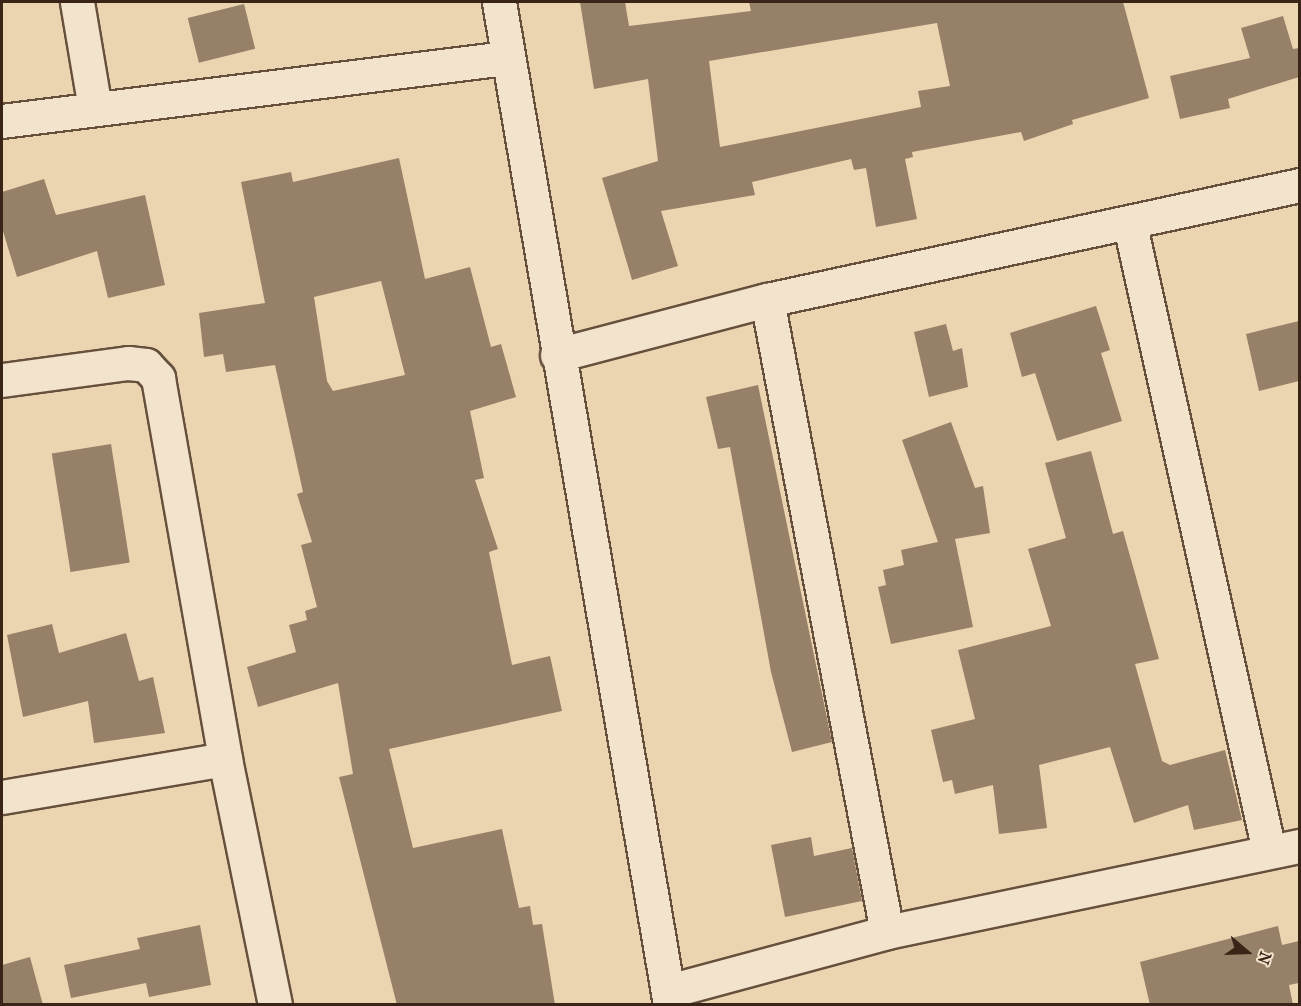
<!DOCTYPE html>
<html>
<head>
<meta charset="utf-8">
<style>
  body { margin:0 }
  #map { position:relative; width:1301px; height:1006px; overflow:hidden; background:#ebd4b0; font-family:"IM FELL French Canon",serif }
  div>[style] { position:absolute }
  .building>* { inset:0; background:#968067; transform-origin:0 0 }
  .roads { filter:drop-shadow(2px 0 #66503d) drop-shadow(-2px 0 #66503d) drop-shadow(0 2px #66503d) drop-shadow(0 -2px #66503d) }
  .street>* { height:33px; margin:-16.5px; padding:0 16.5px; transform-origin:16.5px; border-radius:16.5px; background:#f2e3cc }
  span { translate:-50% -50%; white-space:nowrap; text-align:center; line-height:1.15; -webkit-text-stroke:5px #f2e3cc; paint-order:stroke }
  .frame { position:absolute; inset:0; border:3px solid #3a2417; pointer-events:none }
  .north { position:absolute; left:1217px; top:922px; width:60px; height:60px; -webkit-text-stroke:4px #f2e3cc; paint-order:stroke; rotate:109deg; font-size:16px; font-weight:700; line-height:24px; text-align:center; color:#3a2417 }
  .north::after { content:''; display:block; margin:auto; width:21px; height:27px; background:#3a2417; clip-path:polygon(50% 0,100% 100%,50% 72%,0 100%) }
</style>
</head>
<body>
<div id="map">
  <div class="building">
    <div style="clip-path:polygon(evenodd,580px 2px,625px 2px,629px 26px,751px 11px,749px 2px,1123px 2px,1149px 98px,1072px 120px,1073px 124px,1024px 141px,1021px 132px,912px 152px,913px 157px,905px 159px,917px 219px,876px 227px,866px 168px,854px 170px,851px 159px,752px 182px,755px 195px,661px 211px,678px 266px,632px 280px,602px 178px,658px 161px,648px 79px,594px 89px,580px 2px,937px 23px,950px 86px,918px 91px,921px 107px,720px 147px,709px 61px,937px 23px)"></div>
    <div style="left:244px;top:4px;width:46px;height:58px;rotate:76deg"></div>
    <div style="clip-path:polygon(1283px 16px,1293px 49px,1299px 48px,1299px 77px,1228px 99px,1230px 108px,1180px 119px,1170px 76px,1250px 58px,1241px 28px)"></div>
    <div style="clip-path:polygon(evenodd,399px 158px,425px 279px,470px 267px,491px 347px,501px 344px,516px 397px,470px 411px,484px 478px,475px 480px,498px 549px,489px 552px,512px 665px,550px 656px,562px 711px,389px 749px,413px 848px,502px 829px,519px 908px,530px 906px,533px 925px,542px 924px,555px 1005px,397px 1005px,339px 777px,353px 774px,338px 683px,258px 707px,247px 667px,296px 652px,289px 625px,307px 620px,305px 611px,317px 607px,301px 545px,312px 542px,297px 494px,303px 492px,275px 365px,226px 372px,223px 354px,204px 357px,199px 313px,265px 303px,241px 182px,291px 172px,293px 182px,399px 158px,381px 281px,405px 375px,333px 391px,327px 381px,314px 297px,381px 281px)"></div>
    <div style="clip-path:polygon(44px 179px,56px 215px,145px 195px,165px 285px,108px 298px,97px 251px,17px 277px,2px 228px,2px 192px)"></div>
    <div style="clip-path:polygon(1096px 306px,1110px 350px,1101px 353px,1122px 421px,1057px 441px,1035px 373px,1022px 377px,1010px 333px)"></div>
    <div style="clip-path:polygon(1299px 321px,1299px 381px,1259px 391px,1246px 334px)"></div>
    <div style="clip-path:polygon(946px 324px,953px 351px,962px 348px,968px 387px,929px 397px,914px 332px)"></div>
    <div style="clip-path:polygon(758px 385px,832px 742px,792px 752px,771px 672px,730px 447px,718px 449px,706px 397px)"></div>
    <div style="clip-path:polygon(951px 422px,975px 488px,983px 486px,990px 533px,955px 539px,973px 627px,891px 644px,878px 587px,886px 585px,883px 570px,904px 565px,901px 550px,947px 540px,938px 542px,902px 440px)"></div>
    <div style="left:111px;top:444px;width:120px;height:60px;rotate:81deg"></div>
    <div style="clip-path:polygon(1091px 451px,1113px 534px,1123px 531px,1159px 659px,1135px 664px,1162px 761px,1170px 765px,1225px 750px,1242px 820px,1194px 830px,1188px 805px,1134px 823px,1110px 747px,1039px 765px,1047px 828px,999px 834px,993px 785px,955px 794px,952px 780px,943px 782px,931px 730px,975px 719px,958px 650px,1051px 626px,1028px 549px,1066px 538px,1045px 463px)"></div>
    <div style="clip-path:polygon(52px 624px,59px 653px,126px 633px,139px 681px,153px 677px,165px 733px,94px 743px,88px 701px,23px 717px,7px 635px)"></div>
    <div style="clip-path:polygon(811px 837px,814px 856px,852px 848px,862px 901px,785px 917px,771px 845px)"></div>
    <div style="clip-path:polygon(200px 925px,211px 985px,149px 997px,146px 983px,71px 998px,64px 965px,140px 949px,137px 938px)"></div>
    <div style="clip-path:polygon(1278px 926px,1282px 945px,1299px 941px,1299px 983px,1289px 985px,1293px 1005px,1150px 1005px,1140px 962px)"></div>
    <div style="clip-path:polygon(30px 957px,43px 1005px,2px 1005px,2px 965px)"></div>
  </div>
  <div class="roads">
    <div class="street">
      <div style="left:77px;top:2px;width:108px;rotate:80.4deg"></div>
      <div style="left:499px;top:2px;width:1016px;rotate:80.32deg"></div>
      <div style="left:2px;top:121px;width:508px;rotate:-7.13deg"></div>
      <div style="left:1130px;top:225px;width:641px;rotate:77.48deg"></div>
      <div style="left:767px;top:300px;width:643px;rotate:79.25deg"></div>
      <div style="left:557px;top:355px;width:217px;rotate:-14.7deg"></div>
      <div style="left:767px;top:300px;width:545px;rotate:-12.18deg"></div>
      <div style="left:2px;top:380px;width:127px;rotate:-7.7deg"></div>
      <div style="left:128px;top:363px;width:18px;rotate:6deg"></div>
      <div style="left:146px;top:365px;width:18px;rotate:47deg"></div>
      <div style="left:158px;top:378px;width:387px;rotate:80deg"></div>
      <div style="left:225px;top:759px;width:250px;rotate:78.5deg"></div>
      <div style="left:2px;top:797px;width:226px;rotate:-9.7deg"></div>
      <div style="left:669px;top:991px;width:226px;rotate:-15.1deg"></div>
      <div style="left:887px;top:932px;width:422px;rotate:-11.8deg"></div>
    </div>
  </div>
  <div class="frame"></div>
  <div class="north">N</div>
</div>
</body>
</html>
